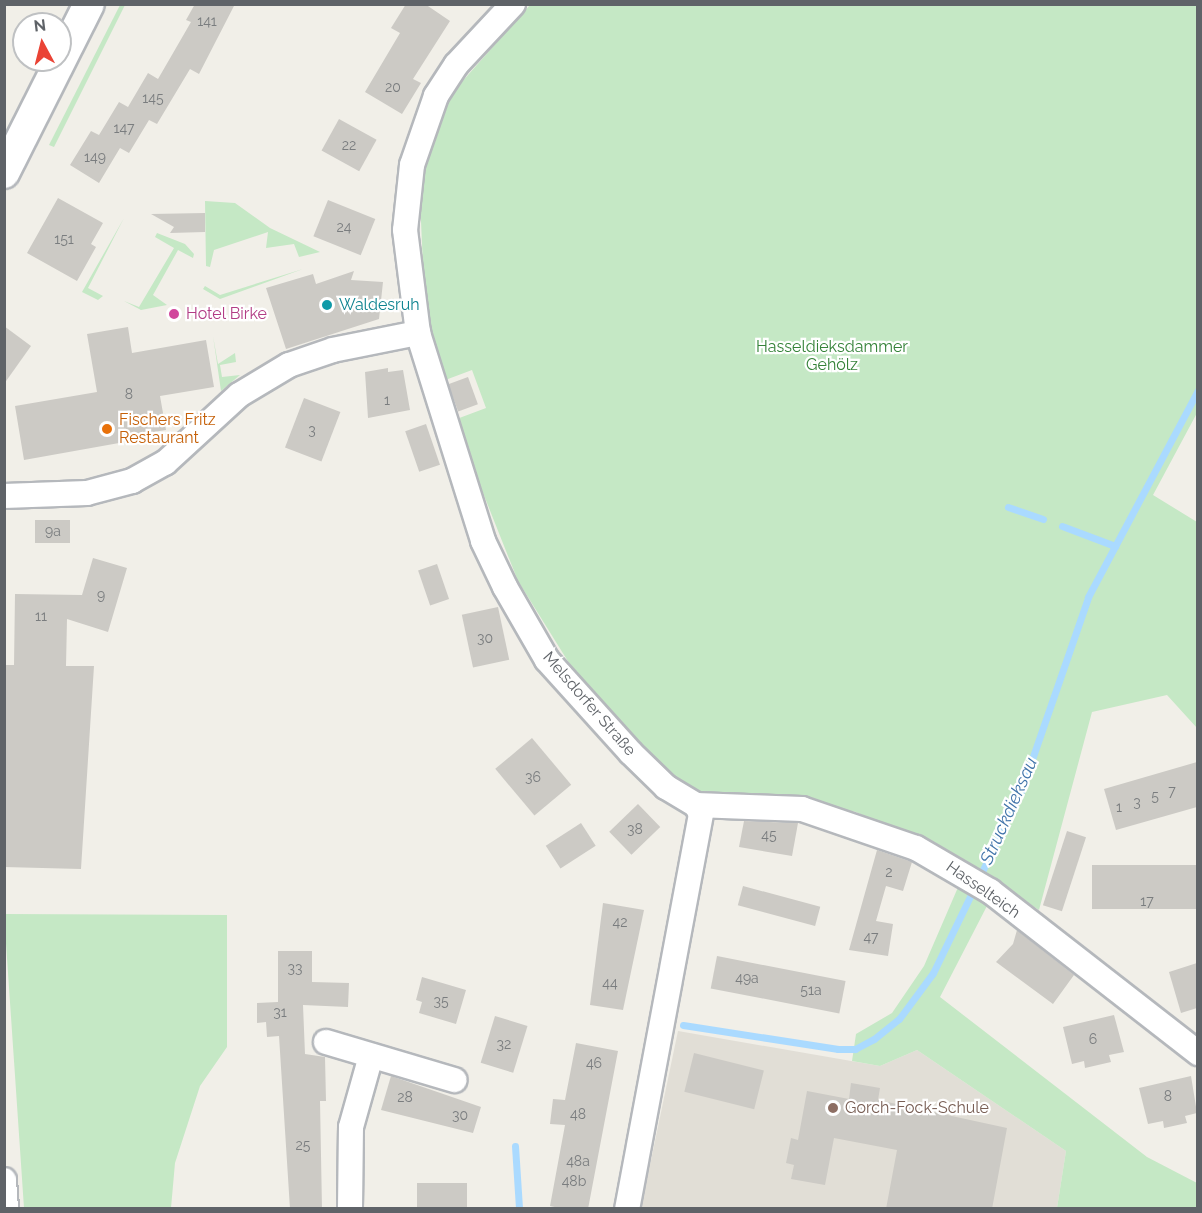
<!DOCTYPE html>
<html>
<head>
<meta charset="utf-8">
<style>
  body { margin:0 }
  #map { position:relative; width:1202px; height:1213px; overflow:hidden; background:#f1efe8; font-family:Raleway,sans-serif }
  div>[style] { position:absolute }
  .education>* { inset:0; background:#e1ded6 }
  .green>* { inset:0; background:#c5e8c5 }
  .stream>* { height:7px; margin:-3.5px; padding:0 3.5px; transform-origin:3.5px; border-radius:3.5px; background:#aadaff }
  .building>* { inset:0; background:#cccac5; transform-origin:0 0 }
  .roads { filter:drop-shadow(2px 0 #b5b8bc) drop-shadow(-2px 0 #b5b8bc) drop-shadow(0 2px #b5b8bc) drop-shadow(0 -2px #b5b8bc) }
  .minor>* { height:24px; margin:-12px; padding:0 12px; transform-origin:12px; border-radius:12px; background:#fff }
  .tertiary>* { height:30px; margin:-15px; padding:0 15px; transform-origin:15px; border-radius:15px; background:#fff }
  .dots>* { width:16px; height:16px; translate:-50% -50%; box-sizing:border-box; border:3px solid #fff; border-radius:50% }
  span { translate:-50% -50%; white-space:nowrap; text-align:center; line-height:1.15; -webkit-text-stroke:4.5px #fff; paint-order:stroke }
  .number-label { font-size:14px; color:#7a7d7f }
  .number-label span { -webkit-text-stroke-width:0 }
  .culture-label { font-size:16px; color:#0d838f }
  .left { translate:0 -50%; text-align:left }
  .hotel-label { font-size:16px; color:#b23c85 }
  .park-label { font-size:16px; color:#348238 }
  .food-label { font-size:16px; color:#c56008 }
  .street-label { font-size:16px; color:#5f6368 }
  .education-label { font-size:16px; color:#785e54 }
  .water-label { font-size:18px; color:#4174aa; font-style:italic }
  .frame { position:absolute; inset:0; border:6px solid #5f6368; pointer-events:none }
  .north { position:absolute; left:12px; top:12px; width:60px; height:60px; box-sizing:border-box; background:#fff; border:2px solid #bfc1c3; border-radius:50%; rotate:353deg; font-size:16px; font-weight:700; line-height:24px; text-align:center; color:#5f6368 }
  .north::after { content:''; display:block; margin:auto; width:21px; height:27px; background:#ea4335; clip-path:polygon(50% 0,100% 100%,50% 72%,0 100%) }
</style>
</head>
<body>
<div id="map">
  <div class="education">
    <div style="clip-path:polygon(678px 1031px,880px 1066px,917px 1050px,1066px 1151px,1057px 1208px,641px 1208px)"></div>
  </div>
  <div class="green">
    <div style="clip-path:polygon(120px 5px,125px 5px,54px 147px,49px 145px)"></div>
    <div style="clip-path:polygon(530px 5px,1197px 5px,1197px 413px,1153px 495px,1197px 522px,1197px 728px,1167px 695px,1092px 712px,1039px 910px,963px 861px,856px 812px,778px 794px,728px 797px,696px 792px,635px 746px,574px 671px,518px 581px,454px 420px,486px 408px,472px 370px,440px 382px,426px 333px,420px 199px,432px 135px,445px 101px)"></div>
    <div style="clip-path:polygon(205px 201px,235px 203px,270px 228px,320px 252px,299px 257px,294px 244px,266px 248px,268px 232px,214px 250px,210px 267px,206px 266px)"></div>
    <div style="clip-path:polygon(124px 218px,88px 288px,103px 296px,98px 300px,82px 292px)"></div>
    <div style="clip-path:polygon(157px 233px,185px 244px,194px 254px,193px 258px,178px 250px,153px 295px,167px 305px,141px 310px,124px 301px,139px 307px,174px 248px,155px 237px)"></div>
    <div style="clip-path:polygon(303px 269px,220px 299px,203px 289px,205px 286px,220px 295px)"></div>
    <div style="clip-path:polygon(213px 336px,218px 364px,235px 353px,236px 362px,220px 365px,222px 377px,240px 375px,221px 391px)"></div>
    <div style="clip-path:polygon(959px 885px,988px 904px,940px 997px,1147px 1157px,1197px 1183px,1197px 1208px,1057px 1208px,1066px 1151px,917px 1050px,880px 1066px,852px 1061px,856px 1034px,892px 1013px,924px 966px)"></div>
    <div style="clip-path:polygon(4px 914px,227px 915px,227px 1047px,200px 1086px,175px 1163px,171px 1208px,24px 1208px)"></div>
  </div>
  <div class="stream">
    <div style="left:1008px;top:507px;width:37px;rotate:19deg"></div>
    <div style="left:1062px;top:526px;width:57px;rotate:20.7deg"></div>
    <div style="left:683px;top:1025px;width:157px;rotate:8.8deg"></div>
    <div style="left:838px;top:1049px;width:17px"></div>
    <div style="left:855px;top:1049px;width:21px;rotate:-28deg"></div>
    <div style="left:874px;top:1039px;width:32px;rotate:-39deg"></div>
    <div style="left:899px;top:1019px;width:57px;rotate:-53.5deg"></div>
    <div style="left:933px;top:973px;width:202px;rotate:-64.2deg"></div>
    <div style="left:1021px;top:791px;width:205px;rotate:-70.9deg"></div>
    <div style="left:1088px;top:597px;width:234px;rotate:-62deg"></div>
    <div style="left:515px;top:1146px;width:62px;rotate:86.3deg"></div>
  </div>
  <div class="building">
    <div style="clip-path:polygon(195px 4px,235px 4px,199px 74px,190px 69px,157px 124px,149px 120px,129px 153px,120px 148px,99px 183px,70px 165px,91px 131px,99px 135px,119px 102px,128px 107px,148px 73px,158px 79px,191px 22px,186px 20px)"></div>
    <div style="clip-path:polygon(406px 4px,425px 4px,450px 21px,413px 79px,421px 83px,402px 114px,365px 92px,400px 33px,391px 28px)"></div>
    <div style="left:339px;top:119px;width:43px;height:36px;rotate:29deg"></div>
    <div style="clip-path:polygon(58px 198px,103px 223px,91px 244px,96px 247px,77px 281px,27px 253px)"></div>
    <div style="left:328px;top:200px;width:51px;height:39px;rotate:22deg"></div>
    <div style="clip-path:polygon(205px 213px,205px 232px,170px 233px,174px 227px,151px 214px)"></div>
    <div style="clip-path:polygon(354px 271px,351px 280px,383px 282px,379px 319px,286px 349px,266px 288px,313px 274px,316px 284px)"></div>
    <div style="clip-path:polygon(4px 326px,31px 346px,4px 384px)"></div>
    <div style="clip-path:polygon(128px 327px,132px 353px,206px 340px,214px 387px,160px 396px,166px 430px,146px 433px,147px 438px,24px 460px,15px 406px,97px 392px,87px 334px)"></div>
    <div style="clip-path:polygon(388px 368px,388px 372px,403px 370px,410px 410px,368px 418px,365px 372px)"></div>
    <div style="left:468px;top:377px;width:29px;height:21px;rotate:70deg"></div>
    <div style="left:304px;top:398px;width:39px;height:53px;rotate:21deg"></div>
    <div style="left:426px;top:424px;width:43px;height:22px;rotate:71deg"></div>
    <div style="left:35px;top:520px;width:35px;height:23px"></div>
    <div style="clip-path:polygon(93px 558px,127px 568px,108px 632px,67px 619px,66px 666px,94px 666px,81px 869px,4px 867px,4px 665px,14px 665px,15px 594px,82px 595px)"></div>
    <div style="left:437px;top:564px;width:37px;height:20px;rotate:71deg"></div>
    <div style="left:498px;top:607px;width:54px;height:37px;rotate:78deg"></div>
    <div style="left:532px;top:738px;width:61px;height:48px;rotate:50deg"></div>
    <div style="clip-path:polygon(1197px 762px,1197px 807px,1116px 830px,1104px 789px)"></div>
    <div style="left:638px;top:804px;width:32px;height:40px;rotate:46deg"></div>
    <div style="clip-path:polygon(744px 821px,798px 823px,792px 856px,739px 847px)"></div>
    <div style="left:581px;top:823px;width:27px;height:42px;rotate:57deg"></div>
    <div style="left:1067px;top:831px;width:20px;height:78px;rotate:18deg"></div>
    <div style="clip-path:polygon(877px 850px,912px 862px,903px 891px,886px 886px,876px 921px,893px 924px,888px 956px,849px 950px)"></div>
    <div style="left:1197px;top:865px;width:44px;height:105px;rotate:90deg"></div>
    <div style="left:743px;top:886px;width:80px;height:20px;rotate:15deg"></div>
    <div style="clip-path:polygon(603px 903px,644px 910px,623px 1010px,590px 1005px)"></div>
    <div style="clip-path:polygon(1017px 930px,1074px 975px,1053px 1004px,996px 962px,1013px 944px)"></div>
    <div style="clip-path:polygon(278px 951px,312px 951px,312px 982px,349px 983px,348px 1007px,303px 1005px,305px 1054px,325px 1057px,326px 1101px,320px 1101px,322px 1209px,290px 1209px,279px 1036px,267px 1037px,266px 1022px,257px 1023px,257px 1003px,278px 1002px)"></div>
    <div style="left:717px;top:956px;width:131px;height:33px;rotate:11deg"></div>
    <div style="clip-path:polygon(1197px 963px,1197px 1008px,1181px 1013px,1169px 972px)"></div>
    <div style="clip-path:polygon(422px 977px,466px 990px,456px 1024px,419px 1013px,422px 1002px,416px 1000px)"></div>
    <div style="clip-path:polygon(1114px 1015px,1124px 1052px,1109px 1055px,1111px 1062px,1085px 1068px,1084px 1061px,1072px 1064px,1063px 1027px)"></div>
    <div style="left:495px;top:1016px;width:34px;height:49px;rotate:17deg"></div>
    <div style="clip-path:polygon(576px 1043px,618px 1051px,588px 1209px,564px 1209px,550px 1206px,565px 1125px,550px 1124px,553px 1099px,565px 1100px)"></div>
    <div style="left:694px;top:1053px;width:72px;height:40px;rotate:14deg"></div>
    <div style="clip-path:polygon(391px 1076px,481px 1107px,473px 1133px,381px 1110px)"></div>
    <div style="clip-path:polygon(1191px 1076px,1197px 1113px,1185px 1116px,1187px 1123px,1164px 1128px,1163px 1121px,1148px 1124px,1139px 1088px)"></div>
    <div style="clip-path:polygon(851px 1083px,880px 1088px,878px 1100px,1007px 1128px,992px 1209px,886px 1209px,897px 1150px,834px 1138px,825px 1185px,791px 1179px,794px 1165px,786px 1163px,791px 1138px,798px 1140px,807px 1091px,849px 1099px)"></div>
    <div style="left:417px;top:1183px;width:50px;height:26px"></div>
  </div>
  <div class="roads">
    <div class="minor">
      <div style="left:513px;top:4px;width:83px;rotate:133.1deg"></div>
      <div style="left:456px;top:65px;width:37px;rotate:123deg"></div>
      <div style="left:436px;top:96px;width:73px;rotate:109.2deg"></div>
      <div style="left:412px;top:165px;width:65px;rotate:96.1deg"></div>
      <div style="left:405px;top:230px;width:104px;rotate:82.8deg"></div>
      <div style="left:418px;top:333px;width:218px;rotate:72.6deg"></div>
      <div style="left:483px;top:541px;width:51px;rotate:64.4deg"></div>
      <div style="left:505px;top:587px;width:84px;rotate:60.1deg"></div>
      <div style="left:547px;top:660px;width:125px;rotate:47.9deg"></div>
      <div style="left:631px;top:753px;width:49px;rotate:44.2deg"></div>
      <div style="left:666px;top:787px;width:35px;rotate:31deg"></div>
      <div style="left:696px;top:805px;width:10px;rotate:61deg"></div>
      <div style="left:701px;top:814px;width:401px;rotate:100.6deg"></div>
      <div style="left:4px;top:496px;width:83px;rotate:-2.1deg"></div>
      <div style="left:87px;top:493px;width:47px;rotate:-14.9deg"></div>
      <div style="left:132px;top:481px;width:38px;rotate:-29deg"></div>
      <div style="left:165px;top:463px;width:100px;rotate:-42.6deg"></div>
      <div style="left:239px;top:395px;width:58px;rotate:-31deg"></div>
      <div style="left:289px;top:365px;width:46px;rotate:-18.8deg"></div>
      <div style="left:333px;top:350px;width:87px;rotate:-11.3deg"></div>
      <div style="left:696px;top:805px;width:106px;rotate:2.2deg"></div>
      <div style="left:802px;top:809px;width:120px;rotate:18.9deg"></div>
      <div style="left:916px;top:848px;width:86px;rotate:30.2deg"></div>
      <div style="left:990px;top:891px;width:264px;rotate:37.9deg"></div>
      <div style="left:326px;top:1042px;width:134px;rotate:16.5deg"></div>
      <div style="left:4px;top:1180px;width:28px;rotate:86deg"></div>
      <div style="left:350px;top:1208px;width:81px;rotate:-89.3deg"></div>
      <div style="left:351px;top:1127px;width:74px;rotate:-74.3deg"></div>
    </div>
    <div class="tertiary">
      <div style="left:4px;top:173px;width:189px;rotate:-63.3deg"></div>
    </div>
  </div>
  <div class="dots">
    <div style="left:327px;top:305px;background:#0f9aa8"></div>
    <div style="left:174px;top:314px;background:#d1479c"></div>
    <div style="left:107px;top:429px;background:#e8710a"></div>
    <div style="left:833px;top:1108px;background:#8d6e63"></div>
  </div>
  <div class="number-label">
    <span style="left:207px;top:21px">141</span>
    <span style="left:393px;top:87px">20</span>
    <span style="left:153px;top:98px">145</span>
    <span style="left:124px;top:128px">147</span>
    <span style="left:349px;top:145px">22</span>
    <span style="left:95px;top:157px">149</span>
    <span style="left:344px;top:227px">24</span>
    <span style="left:64px;top:239px">151</span>
    <span style="left:129px;top:394px">8</span>
    <span style="left:387px;top:400px">1</span>
    <span style="left:312px;top:430px">3</span>
    <span style="left:53px;top:531px">9a</span>
    <span style="left:101px;top:595px">9</span>
    <span style="left:41px;top:616px">11</span>
    <span style="left:485px;top:638px">30</span>
    <span style="left:533px;top:777px">36</span>
    <span style="left:1172px;top:791px">7</span>
    <span style="left:1155px;top:796px">5</span>
    <span style="left:1137px;top:802px">3</span>
    <span style="left:1119px;top:807px">1</span>
    <span style="left:635px;top:829px">38</span>
    <span style="left:769px;top:835px">45</span>
    <span style="left:889px;top:872px">2</span>
    <span style="left:1147px;top:901px">17</span>
    <span style="left:620px;top:922px">42</span>
    <span style="left:871px;top:937px">47</span>
    <span style="left:295px;top:968px">33</span>
    <span style="left:747px;top:978px">49a</span>
    <span style="left:610px;top:983px">44</span>
    <span style="left:811px;top:990px">51a</span>
    <span style="left:441px;top:1001px">35</span>
    <span style="left:280px;top:1012px">31</span>
    <span style="left:1093px;top:1039px">6</span>
    <span style="left:504px;top:1044px">32</span>
    <span style="left:594px;top:1063px">46</span>
    <span style="left:1168px;top:1096px">8</span>
    <span style="left:405px;top:1097px">28</span>
    <span style="left:578px;top:1114px">48</span>
    <span style="left:460px;top:1115px">30</span>
    <span style="left:303px;top:1145px">25</span>
    <span style="left:578px;top:1161px">48a</span>
    <span style="left:574px;top:1181px">48b</span>
  </div>
  <div class="culture-label">
    <span class="left" style="left:339px;top:305px">Waldesruh</span>
  </div>
  <div class="hotel-label">
    <span class="left" style="left:186px;top:314px">Hotel Birke</span>
  </div>
  <div class="park-label">
    <span style="left:832px;top:356px">Hasseldieksdammer<br>Gehölz</span>
  </div>
  <div class="food-label">
    <span class="left" style="left:119px;top:429px">Fischers Fritz<br>Restaurant</span>
  </div>
  <div class="street-label">
    <span style="left:589px;top:704px;rotate:49deg">Melsdorfer Straße</span>
    <span style="left:983px;top:890px;rotate:35deg">Hasselteich</span>
  </div>
  <div class="education-label">
    <span class="left" style="left:845px;top:1108px">Gorch-Fock-Schule</span>
  </div>
  <div class="water-label">
    <span style="left:1009px;top:811px;rotate:-66deg">Struckdieksau</span>
  </div>
  <div class="frame"></div>
  <div class="north">N</div>
</div>
</body>
</html>
